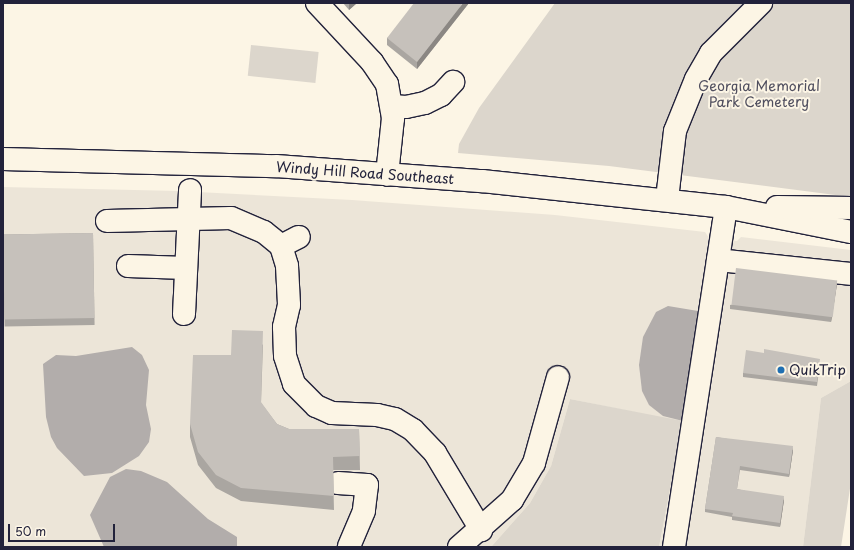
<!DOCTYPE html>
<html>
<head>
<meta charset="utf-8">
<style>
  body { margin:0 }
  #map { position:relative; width:854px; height:550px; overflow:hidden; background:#fcf5e5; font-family:"Playpen Sans",sans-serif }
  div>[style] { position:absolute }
  .built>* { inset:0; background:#ece5d8 }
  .green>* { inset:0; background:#dcd6cc; transform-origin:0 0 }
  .water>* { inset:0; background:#b2adab }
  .roads { filter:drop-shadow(1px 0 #22223b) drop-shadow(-1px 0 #22223b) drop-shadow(0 1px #22223b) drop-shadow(0 -1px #22223b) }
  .minor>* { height:22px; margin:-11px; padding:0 11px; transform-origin:11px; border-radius:11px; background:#fcf5e5 }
  .major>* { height:22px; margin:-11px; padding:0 11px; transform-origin:11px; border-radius:11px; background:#fcf5e5 }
  .wall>* { inset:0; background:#aaa6a1; transform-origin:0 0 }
  .shaded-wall>* { inset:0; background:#8b8783 }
  .building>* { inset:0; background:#c6c1bb; transform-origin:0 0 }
  .dots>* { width:11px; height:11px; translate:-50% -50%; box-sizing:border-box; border:2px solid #fcf5e5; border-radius:50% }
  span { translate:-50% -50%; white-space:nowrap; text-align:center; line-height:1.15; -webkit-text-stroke:4px #fcf5e5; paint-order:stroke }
  .park-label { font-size:14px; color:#504f5f }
  .street-label { font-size:14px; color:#22223b }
  .poi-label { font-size:14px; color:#22223b }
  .left { translate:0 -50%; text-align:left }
  .frame { position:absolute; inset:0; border:4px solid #22223b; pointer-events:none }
  .scale { position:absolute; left:8px; top:524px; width:107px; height:18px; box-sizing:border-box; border:2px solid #22223b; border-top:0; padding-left:5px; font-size:12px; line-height:14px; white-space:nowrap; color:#22223b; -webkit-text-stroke:3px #fcf5e5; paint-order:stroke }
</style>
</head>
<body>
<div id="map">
  <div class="built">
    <div style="clip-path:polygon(3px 187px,178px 191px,352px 200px,555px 215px,705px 232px,709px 238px,737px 241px,741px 237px,851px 250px,851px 381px,821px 398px,803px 547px,659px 547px,683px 422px,570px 399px,551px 466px,530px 503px,491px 547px,3px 547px)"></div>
  </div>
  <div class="green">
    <div style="clip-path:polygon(555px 3px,851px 3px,851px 197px,609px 166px,458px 153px,459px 144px,479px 108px)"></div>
    <div style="left:251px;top:45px;width:68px;height:31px;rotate:6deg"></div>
    <div style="clip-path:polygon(851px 381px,851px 482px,841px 547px,803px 547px,821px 398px)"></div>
    <div style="clip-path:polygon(570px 399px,683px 421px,659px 547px,491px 547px,530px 503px,551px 466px)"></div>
  </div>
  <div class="water">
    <div style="clip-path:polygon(668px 306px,698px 311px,683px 421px,663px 416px,649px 405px,642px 391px,639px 365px,643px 337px,656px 312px)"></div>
    <div style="clip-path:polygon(132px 347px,142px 355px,149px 370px,146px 405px,151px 429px,149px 442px,139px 456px,112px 473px,84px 476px,57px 448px,51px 437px,46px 417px,43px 364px,56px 355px,76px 356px)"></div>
    <div style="clip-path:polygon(126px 469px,141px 471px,167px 482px,208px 519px,237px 537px,237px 547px,104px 547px,90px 515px,110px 477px)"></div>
  </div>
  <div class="roads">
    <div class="minor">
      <div style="left:317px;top:3px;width:81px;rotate:47deg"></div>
      <div style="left:372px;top:62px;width:27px;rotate:56deg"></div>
      <div style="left:387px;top:84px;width:35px;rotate:80deg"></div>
      <div style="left:393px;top:118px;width:57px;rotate:96deg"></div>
      <div style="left:392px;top:106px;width:14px;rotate:4deg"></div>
      <div style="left:406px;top:107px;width:19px;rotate:-12deg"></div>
      <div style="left:425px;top:103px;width:18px;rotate:-27deg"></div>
      <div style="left:441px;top:95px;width:18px;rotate:-47deg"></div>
      <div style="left:667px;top:199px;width:68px;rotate:-83.3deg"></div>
      <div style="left:675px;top:131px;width:56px;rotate:-68deg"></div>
      <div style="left:696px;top:79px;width:30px;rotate:-60deg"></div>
      <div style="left:711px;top:53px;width:71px;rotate:-45deg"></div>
      <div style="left:107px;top:221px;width:124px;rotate:-1.4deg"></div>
      <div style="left:231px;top:218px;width:36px;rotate:23deg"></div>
      <div style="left:264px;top:232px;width:22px;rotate:39deg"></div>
      <div style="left:281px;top:246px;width:21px;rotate:73deg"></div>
      <div style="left:287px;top:266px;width:39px;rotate:87deg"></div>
      <div style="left:289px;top:305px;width:23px;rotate:103deg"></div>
      <div style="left:284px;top:327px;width:29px;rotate:88deg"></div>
      <div style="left:285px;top:356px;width:29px;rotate:72deg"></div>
      <div style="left:294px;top:384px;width:31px;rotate:45deg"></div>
      <div style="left:316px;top:406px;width:17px;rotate:24deg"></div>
      <div style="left:332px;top:413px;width:45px;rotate:2.5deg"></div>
      <div style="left:377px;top:415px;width:18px;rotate:13deg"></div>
      <div style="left:395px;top:419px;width:21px;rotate:31deg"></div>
      <div style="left:413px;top:430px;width:32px;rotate:46deg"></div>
      <div style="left:435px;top:453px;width:90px;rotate:59.1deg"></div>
      <div style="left:281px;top:246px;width:20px;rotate:-27deg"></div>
      <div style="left:718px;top:260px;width:134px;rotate:6deg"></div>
      <div style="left:128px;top:266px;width:58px;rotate:2deg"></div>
      <div style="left:184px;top:314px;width:124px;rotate:-87.2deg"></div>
      <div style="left:338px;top:483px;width:29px;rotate:4deg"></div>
      <div style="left:367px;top:485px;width:26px;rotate:97deg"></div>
      <div style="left:364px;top:511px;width:39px;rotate:113deg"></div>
      <div style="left:459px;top:547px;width:71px;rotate:-41.6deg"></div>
      <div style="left:512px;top:500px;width:43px;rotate:-59.3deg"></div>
      <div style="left:534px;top:463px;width:89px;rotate:-74.4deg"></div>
      <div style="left:674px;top:547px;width:344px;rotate:-81.3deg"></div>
    </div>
    <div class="major">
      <div style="left:3px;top:159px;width:273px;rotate:1.5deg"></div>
      <div style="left:276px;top:166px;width:207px;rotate:4.2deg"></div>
      <div style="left:482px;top:181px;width:245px;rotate:6.1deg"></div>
      <div style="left:726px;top:207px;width:127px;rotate:11.3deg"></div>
      <div style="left:777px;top:207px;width:74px;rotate:0.8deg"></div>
    </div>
  </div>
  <div class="wall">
    <div style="clip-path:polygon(343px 3px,357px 3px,349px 10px)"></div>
    <div style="clip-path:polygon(469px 3px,417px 69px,387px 45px,387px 38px)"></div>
    <div style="left:93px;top:233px;width:92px;height:90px;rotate:89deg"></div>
    <div style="clip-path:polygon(837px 284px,831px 322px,730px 309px,730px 305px)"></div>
    <div style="clip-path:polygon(263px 344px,261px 403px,277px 424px,289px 429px,359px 429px,360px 470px,333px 470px,334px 510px,241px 501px,216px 488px,198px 465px,190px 437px,190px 424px)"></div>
    <div style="clip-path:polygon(820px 363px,817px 386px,743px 377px,743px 373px)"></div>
    <div style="clip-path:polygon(716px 437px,793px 450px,789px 477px,740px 470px,737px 489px,784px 500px,780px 527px,732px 520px,732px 517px,705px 512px,705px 509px)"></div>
  </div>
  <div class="shaded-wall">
    <div style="clip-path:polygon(349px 3px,357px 3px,349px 10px)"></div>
    <div style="clip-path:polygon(463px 3px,469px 3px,417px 69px,417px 62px)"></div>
    <div style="clip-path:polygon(837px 280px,837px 284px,831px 322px,831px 319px)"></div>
    <div style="clip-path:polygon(793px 446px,793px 450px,789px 477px,789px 474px)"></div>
    <div style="clip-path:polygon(784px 496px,784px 500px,780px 527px,780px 523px)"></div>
  </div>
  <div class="building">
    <div style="clip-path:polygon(414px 3px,463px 3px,417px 62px,387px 38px)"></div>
    <div style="left:93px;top:233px;width:85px;height:90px;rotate:89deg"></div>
    <div style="left:736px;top:268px;width:102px;height:37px;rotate:7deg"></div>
    <div style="clip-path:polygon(232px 330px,263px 331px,261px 402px,277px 424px,289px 429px,359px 429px,360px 456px,333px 457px,334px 496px,241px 488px,216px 475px,198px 452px,190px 424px,193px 355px,231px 355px)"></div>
    <div style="clip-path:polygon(764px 349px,820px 359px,817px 382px,743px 373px,746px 350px,764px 353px)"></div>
    <div style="clip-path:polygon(716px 437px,793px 446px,789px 474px,740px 466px,737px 489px,784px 496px,780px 523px,732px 516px,733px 513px,705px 509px)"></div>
  </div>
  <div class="dots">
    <div style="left:781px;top:370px;background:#1f6fb2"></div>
  </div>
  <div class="park-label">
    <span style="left:759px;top:94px">Georgia Memorial<br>Park Cemetery</span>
  </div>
  <div class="street-label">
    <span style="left:365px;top:173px;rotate:4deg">Windy Hill Road Southeast</span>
  </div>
  <div class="poi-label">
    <span class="left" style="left:789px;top:370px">QuikTrip</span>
  </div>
  <div class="frame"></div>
  <div class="scale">50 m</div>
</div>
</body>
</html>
